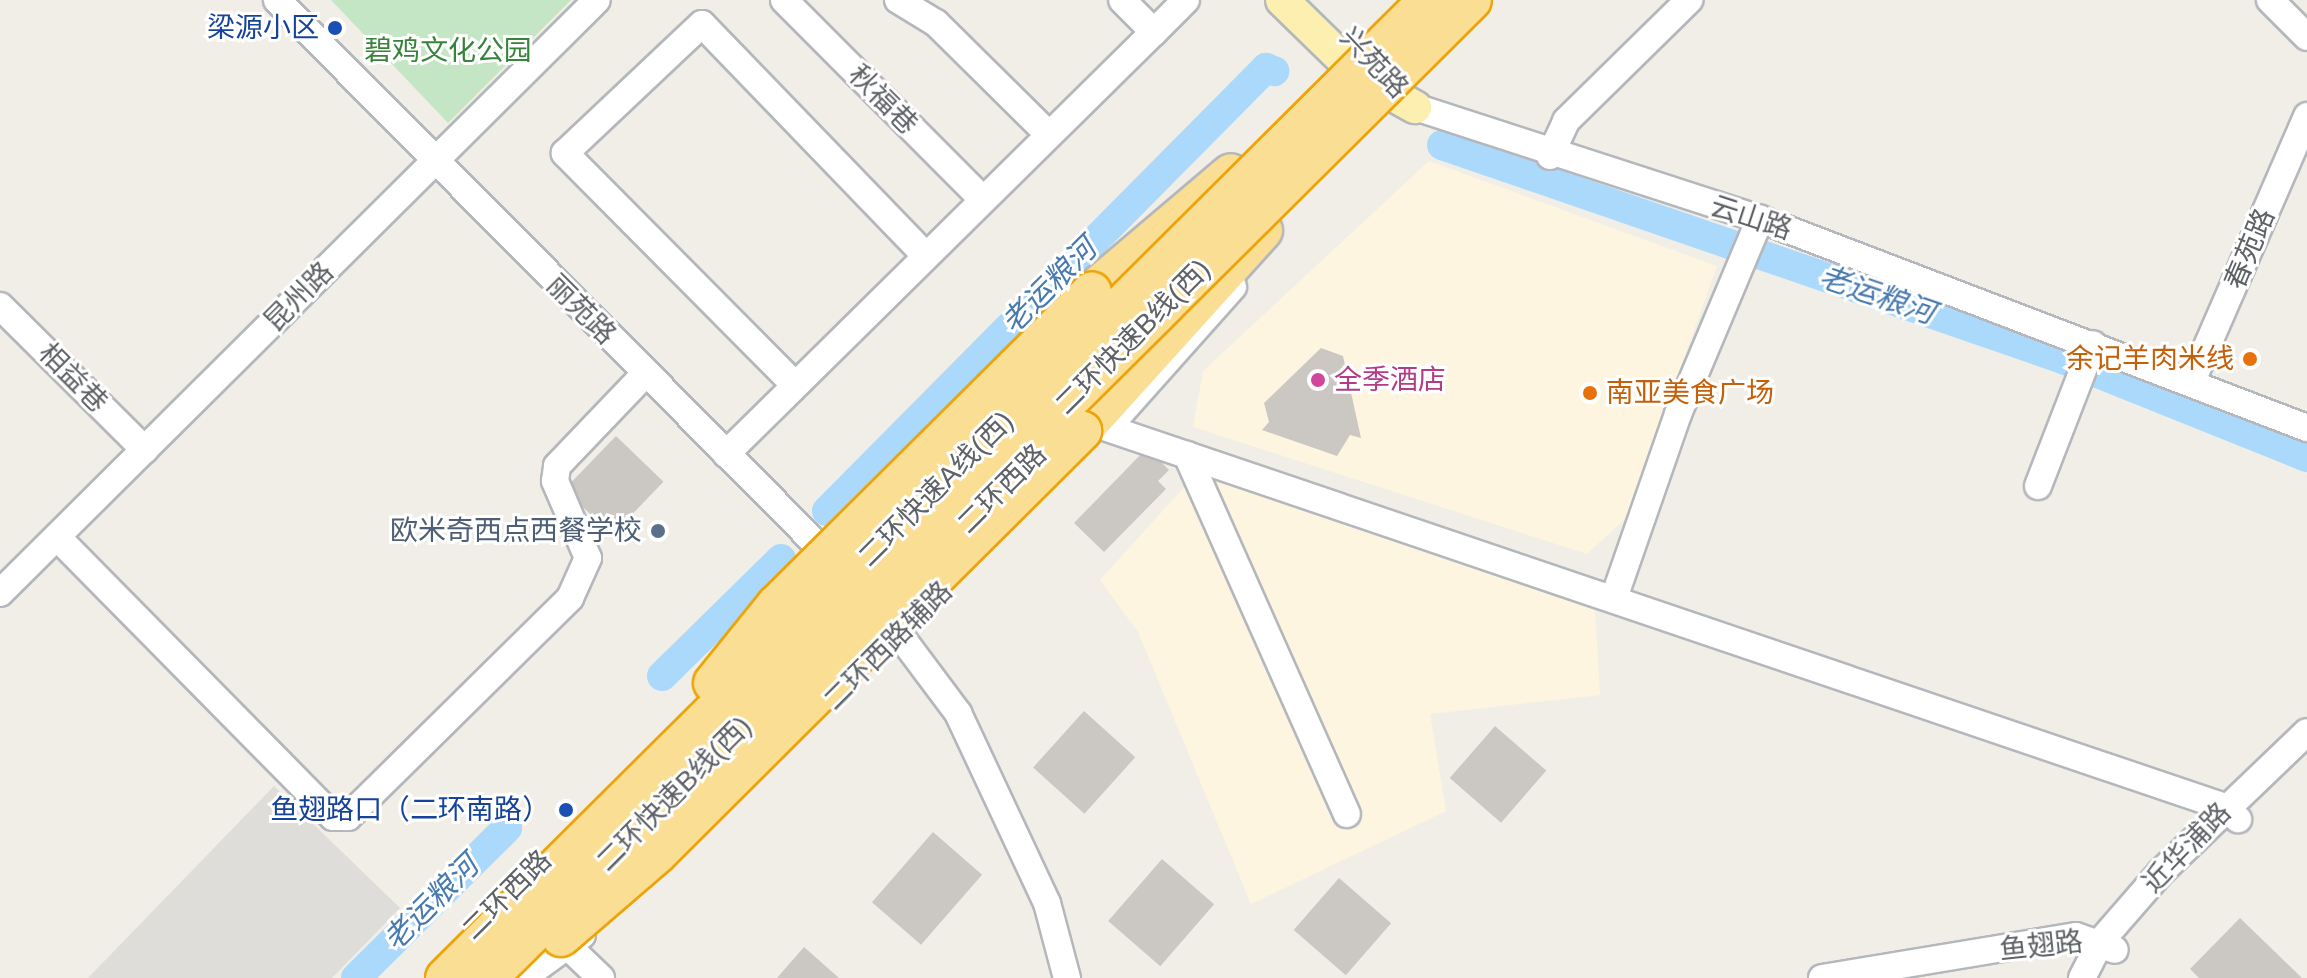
<!DOCTYPE html>
<html>
<head>
<meta charset="utf-8">
<style>
  body { margin:0 }
  #map { position:relative; width:2307px; height:978px; overflow:hidden; background:#f0eee7; font-family:Helvetica,"Noto Sans SC",sans-serif }
  div>[style] { position:absolute }
  .commercial>* { inset:0; background:#fdf5df }
  .industrial>* { inset:0; background:#dfddd9 }
  .green>* { inset:0; background:#c5e6c4 }
  .river>* { height:30px; margin:-15px; padding:0 15px; transform-origin:15px; border-radius:15px; background:#abd9fc }
  .building>* { inset:0; background:#cbc8c4; transform-origin:0 0 }
  .roads { filter:drop-shadow(2px 0 #b4b7bb) drop-shadow(-2px 0 #b4b7bb) drop-shadow(0 2px #b4b7bb) drop-shadow(0 -2px #b4b7bb) }
  .minor>* { height:26px; margin:-13px; padding:0 13px; transform-origin:13px; border-radius:13px; background:#fff }
  .major>* { height:32px; margin:-16px; padding:0 16px; transform-origin:16px; border-radius:16px; background:#fcefaf }
  .highway>* { height:38px; margin:-19px; padding:0 19px; transform-origin:19px; border-radius:19px; background:#f9de94 }
  .bridges { filter:drop-shadow(2px 0 #eda409) drop-shadow(-2px 0 #eda409) drop-shadow(0 2px #eda409) drop-shadow(0 -2px #eda409) }
  .highway-bridge>* { height:38px; margin:-19px; padding:0 19px; transform-origin:19px; border-radius:19px; background:#f9de94 }
  .dots>* { width:22px; height:22px; translate:-50% -50%; box-sizing:border-box; border:4px solid #fff; border-radius:50% }
  span { translate:-50% -50%; white-space:nowrap; text-align:center; line-height:1.15; -webkit-text-stroke:6px #fff; paint-order:stroke }
  .transit-label { font-size:28px; color:#164399 }
  .right { translate:-100% -50%; text-align:right }
  .park-label { font-size:28px; color:#38833b }
  .street-label { font-size:28px; color:#5e6266 }
  .food-label { font-size:28px; color:#c56008 }
  .left { translate:0 -50%; text-align:left }
  .hotel-label { font-size:28px; color:#b23c85 }
  .service-label { font-size:28px; color:#4e5e75 }
  .water-label { font-size:30px; color:#477aae; font-style:italic }
</style>
</head>
<body>
<div id="map">
  <div class="commercial">
    <div style="clip-path:polygon(1429px 161px,1717px 266px,1627px 517px,1587px 554px,1193px 427px,1203px 371px)"></div>
    <div style="clip-path:polygon(1196px 474px,1595px 610px,1600px 695px,1430px 714px,1446px 811px,1251px 904px,1138px 632px,1100px 580px)"></div>
  </div>
  <div class="industrial">
    <div style="clip-path:polygon(274px 786px,400px 908px,332px 978px,88px 978px)"></div>
  </div>
  <div class="green">
    <div style="clip-path:polygon(331px 0,571px 0,448px 123px)"></div>
  </div>
  <div class="river">
    <div style="left:1442px;top:145px;width:657px;rotate:19.01deg"></div>
    <div style="left:2063px;top:359px;width:263px;rotate:21.9deg"></div>
    <div style="left:827px;top:511px;width:624px;rotate:-45.26deg"></div>
    <div style="left:1266px;top:68px;width:9px;rotate:21deg"></div>
    <div style="left:662px;top:676px;width:167px;rotate:-44.5deg"></div>
    <div style="left:356px;top:978px;width:213px;rotate:-44.8deg"></div>
  </div>
  <div class="building">
    <div style="clip-path:polygon(1321px 348px,1343px 356px,1361px 438px,1350px 435px,1337px 456px,1262px 430px,1269px 422px,1264px 403px)"></div>
    <div style="left:616px;top:436px;width:66px;height:74px;rotate:44deg"></div>
    <div style="clip-path:polygon(1147px 448px,1169px 470px,1158px 481px,1166px 489px,1104px 552px,1074px 523px)"></div>
    <div style="left:1084px;top:711px;width:69px;height:76px;rotate:42deg"></div>
    <div style="left:1495px;top:726px;width:68px;height:69px;rotate:41deg"></div>
    <div style="left:933px;top:832px;width:65px;height:93px;rotate:41deg"></div>
    <div style="left:1162px;top:859px;width:69px;height:82px;rotate:41deg"></div>
    <div style="left:1339px;top:878px;width:69px;height:69px;rotate:41deg"></div>
    <div style="clip-path:polygon(2240px 918px,2302px 978px,2199px 978px,2190px 969px)"></div>
    <div style="clip-path:polygon(804px 947px,839px 978px,777px 978px)"></div>
  </div>
  <div class="roads">
    <div class="minor">
      <div style="left:277px;top:0;width:796px;rotate:45.25deg"></div>
      <div style="left:784px;top:0;width:282px;rotate:45.1deg"></div>
      <div style="left:898px;top:0;width:44px;rotate:31.2deg"></div>
      <div style="left:936px;top:23px;width:159px;rotate:44.7deg"></div>
      <div style="left:2270px;top:0;width:52px;rotate:45deg"></div>
      <div style="left:1154px;top:32px;width:45px;rotate:-45deg"></div>
      <div style="left:1415px;top:107px;width:363px;rotate:18deg"></div>
      <div style="left:1760px;top:219px;width:586px;rotate:20.91deg"></div>
      <div style="left:1550px;top:156px;width:38px;rotate:-65deg"></div>
      <div style="left:1566px;top:121px;width:173px;rotate:-44.5deg"></div>
      <div style="left:0;top:306px;width:204px;rotate:44.8deg"></div>
      <div style="left:2192px;top:381px;width:289px;rotate:-66.5deg"></div>
      <div style="left:795px;top:385px;width:327px;rotate:-134.8deg"></div>
      <div style="left:565px;top:153px;width:188px;rotate:-43.3deg"></div>
      <div style="left:702px;top:24px;width:322px;rotate:46deg"></div>
      <div style="left:1110px;top:425px;width:185px;rotate:-48.3deg"></div>
      <div style="left:1107px;top:428px;width:1180px;rotate:18.73deg"></div>
      <div style="left:2225px;top:807px;width:18px;rotate:43deg"></div>
      <div style="left:726px;top:454px;width:601px;rotate:-44.6deg"></div>
      <div style="left:1154px;top:32px;width:45px;rotate:-135deg"></div>
      <div style="left:1187px;top:455px;width:393px;rotate:66deg"></div>
      <div style="left:2038px;top:486px;width:152px;rotate:-68.8deg"></div>
      <div style="left:57px;top:537px;width:393px;rotate:45.4deg"></div>
      <div style="left:333px;top:817px;width:15px"></div>
      <div style="left:348px;top:817px;width:312px;rotate:-44.6deg"></div>
      <div style="left:570px;top:598px;width:44px;rotate:-65.8deg"></div>
      <div style="left:588px;top:558px;width:84px;rotate:-113.2deg"></div>
      <div style="left:555px;top:481px;width:15px;rotate:-82deg"></div>
      <div style="left:557px;top:466px;width:127px;rotate:-46.3deg"></div>
      <div style="left:0;top:593px;width:841px;rotate:-44.81deg"></div>
      <div style="left:1614px;top:598px;width:195px;rotate:-70.8deg"></div>
      <div style="left:1678px;top:414px;width:212px;rotate:-67.2deg"></div>
      <div style="left:881px;top:610px;width:129px;rotate:53.2deg"></div>
      <div style="left:958px;top:713px;width:210px;rotate:64.9deg"></div>
      <div style="left:1047px;top:903px;width:78px;rotate:75.1deg"></div>
      <div style="left:557px;top:936px;width:61px;rotate:43.7deg"></div>
      <div style="left:523px;top:978px;width:73px;rotate:-36.1deg"></div>
      <div style="left:1822px;top:978px;width:257px;rotate:-9.4deg"></div>
      <div style="left:2076px;top:936px;width:41px;rotate:19.7deg"></div>
      <div style="left:2082px;top:978px;width:42px;rotate:-62.8deg"></div>
      <div style="left:2101px;top:941px;width:91px;rotate:-49deg"></div>
      <div style="left:2161px;top:872px;width:202px;rotate:-43.8deg"></div>
    </div>
    <div class="major">
      <div style="left:1282px;top:0;width:110px;rotate:44.3deg"></div>
      <div style="left:1361px;top:77px;width:62px;rotate:29.1deg"></div>
    </div>
    <div class="highway">
      <div style="left:1092px;top:291px;width:182px;rotate:-40.3deg"></div>
      <div style="left:1082px;top:431px;width:270px;rotate:-47.9deg"></div>
    </div>
  </div>
  <div class="bridges">
    <div class="highway-bridge">
      <div style="left:713px;top:683px;width:100px;rotate:-51.1deg"></div>
      <div style="left:776px;top:605px;width:445px;rotate:-44.8deg"></div>
      <div style="left:561px;top:937px;width:127px;rotate:-40.8deg"></div>
      <div style="left:657px;top:854px;width:600px;rotate:-44.86deg"></div>
      <div style="left:445px;top:978px;width:1387px;rotate:-44.85deg"></div>
      <div style="left:488px;top:978px;width:1387px;rotate:-44.82deg"></div>
    </div>
  </div>
  <div class="dots">
    <div style="left:335px;top:28px;background:#1a4fb4"></div>
    <div style="left:2250px;top:359px;background:#e8710a"></div>
    <div style="left:1318px;top:380px;background:#d1479c"></div>
    <div style="left:1590px;top:393px;background:#e8710a"></div>
    <div style="left:658px;top:531px;background:#5c6f8a"></div>
    <div style="left:566px;top:810px;background:#1a4fb4"></div>
  </div>
  <div class="transit-label">
    <span class="right" style="left:319px;top:28px">梁源小区</span>
    <span class="right" style="left:550px;top:810px">鱼翅路口（二环南路）</span>
  </div>
  <div class="park-label">
    <span style="left:448px;top:51px">碧鸡文化公园</span>
  </div>
  <div class="street-label">
    <span style="left:1374px;top:63px;rotate:47deg">兴苑路</span>
    <span style="left:883px;top:100px;rotate:45deg">秋福巷</span>
    <span style="left:1751px;top:218px;rotate:18deg">云山路</span>
    <span style="left:2250px;top:249px;rotate:-67deg">春苑路</span>
    <span style="left:299px;top:297px;rotate:-45deg">昆州路</span>
    <span style="left:581px;top:310px;rotate:45deg">丽苑路</span>
    <span style="left:1133px;top:337px;rotate:-45deg">二环快速B线(西)</span>
    <span style="left:73px;top:378px;rotate:45deg">相益巷</span>
    <span style="left:936px;top:489px;rotate:-45deg">二环快速A线(西)</span>
    <span style="left:1002px;top:489px;rotate:-45deg">二环西路</span>
    <span style="left:888px;top:646px;rotate:-45deg">二环西路辅路</span>
    <span style="left:674px;top:794px;rotate:-45deg">二环快速B线(西)</span>
    <span style="left:2187px;top:848px;rotate:-46deg">近华浦路</span>
    <span style="left:507px;top:895px;rotate:-45deg">二环西路</span>
    <span style="left:2041px;top:946px;rotate:-6deg">鱼翅路</span>
  </div>
  <div class="food-label">
    <span class="right" style="left:2234px;top:359px">余记羊肉米线</span>
    <span class="left" style="left:1606px;top:393px">南亚美食广场</span>
  </div>
  <div class="hotel-label">
    <span class="left" style="left:1334px;top:380px">全季酒店</span>
  </div>
  <div class="service-label">
    <span class="right" style="left:642px;top:531px">欧米奇西点西餐学校</span>
  </div>
  <div class="water-label">
    <span style="left:1049px;top:286px;rotate:-45deg">老运粮河</span>
    <span style="left:1877px;top:295px;rotate:19deg">老运粮河</span>
    <span style="left:431px;top:903px;rotate:-45deg">老运粮河</span>
  </div>
</div>
</body>
</html>
